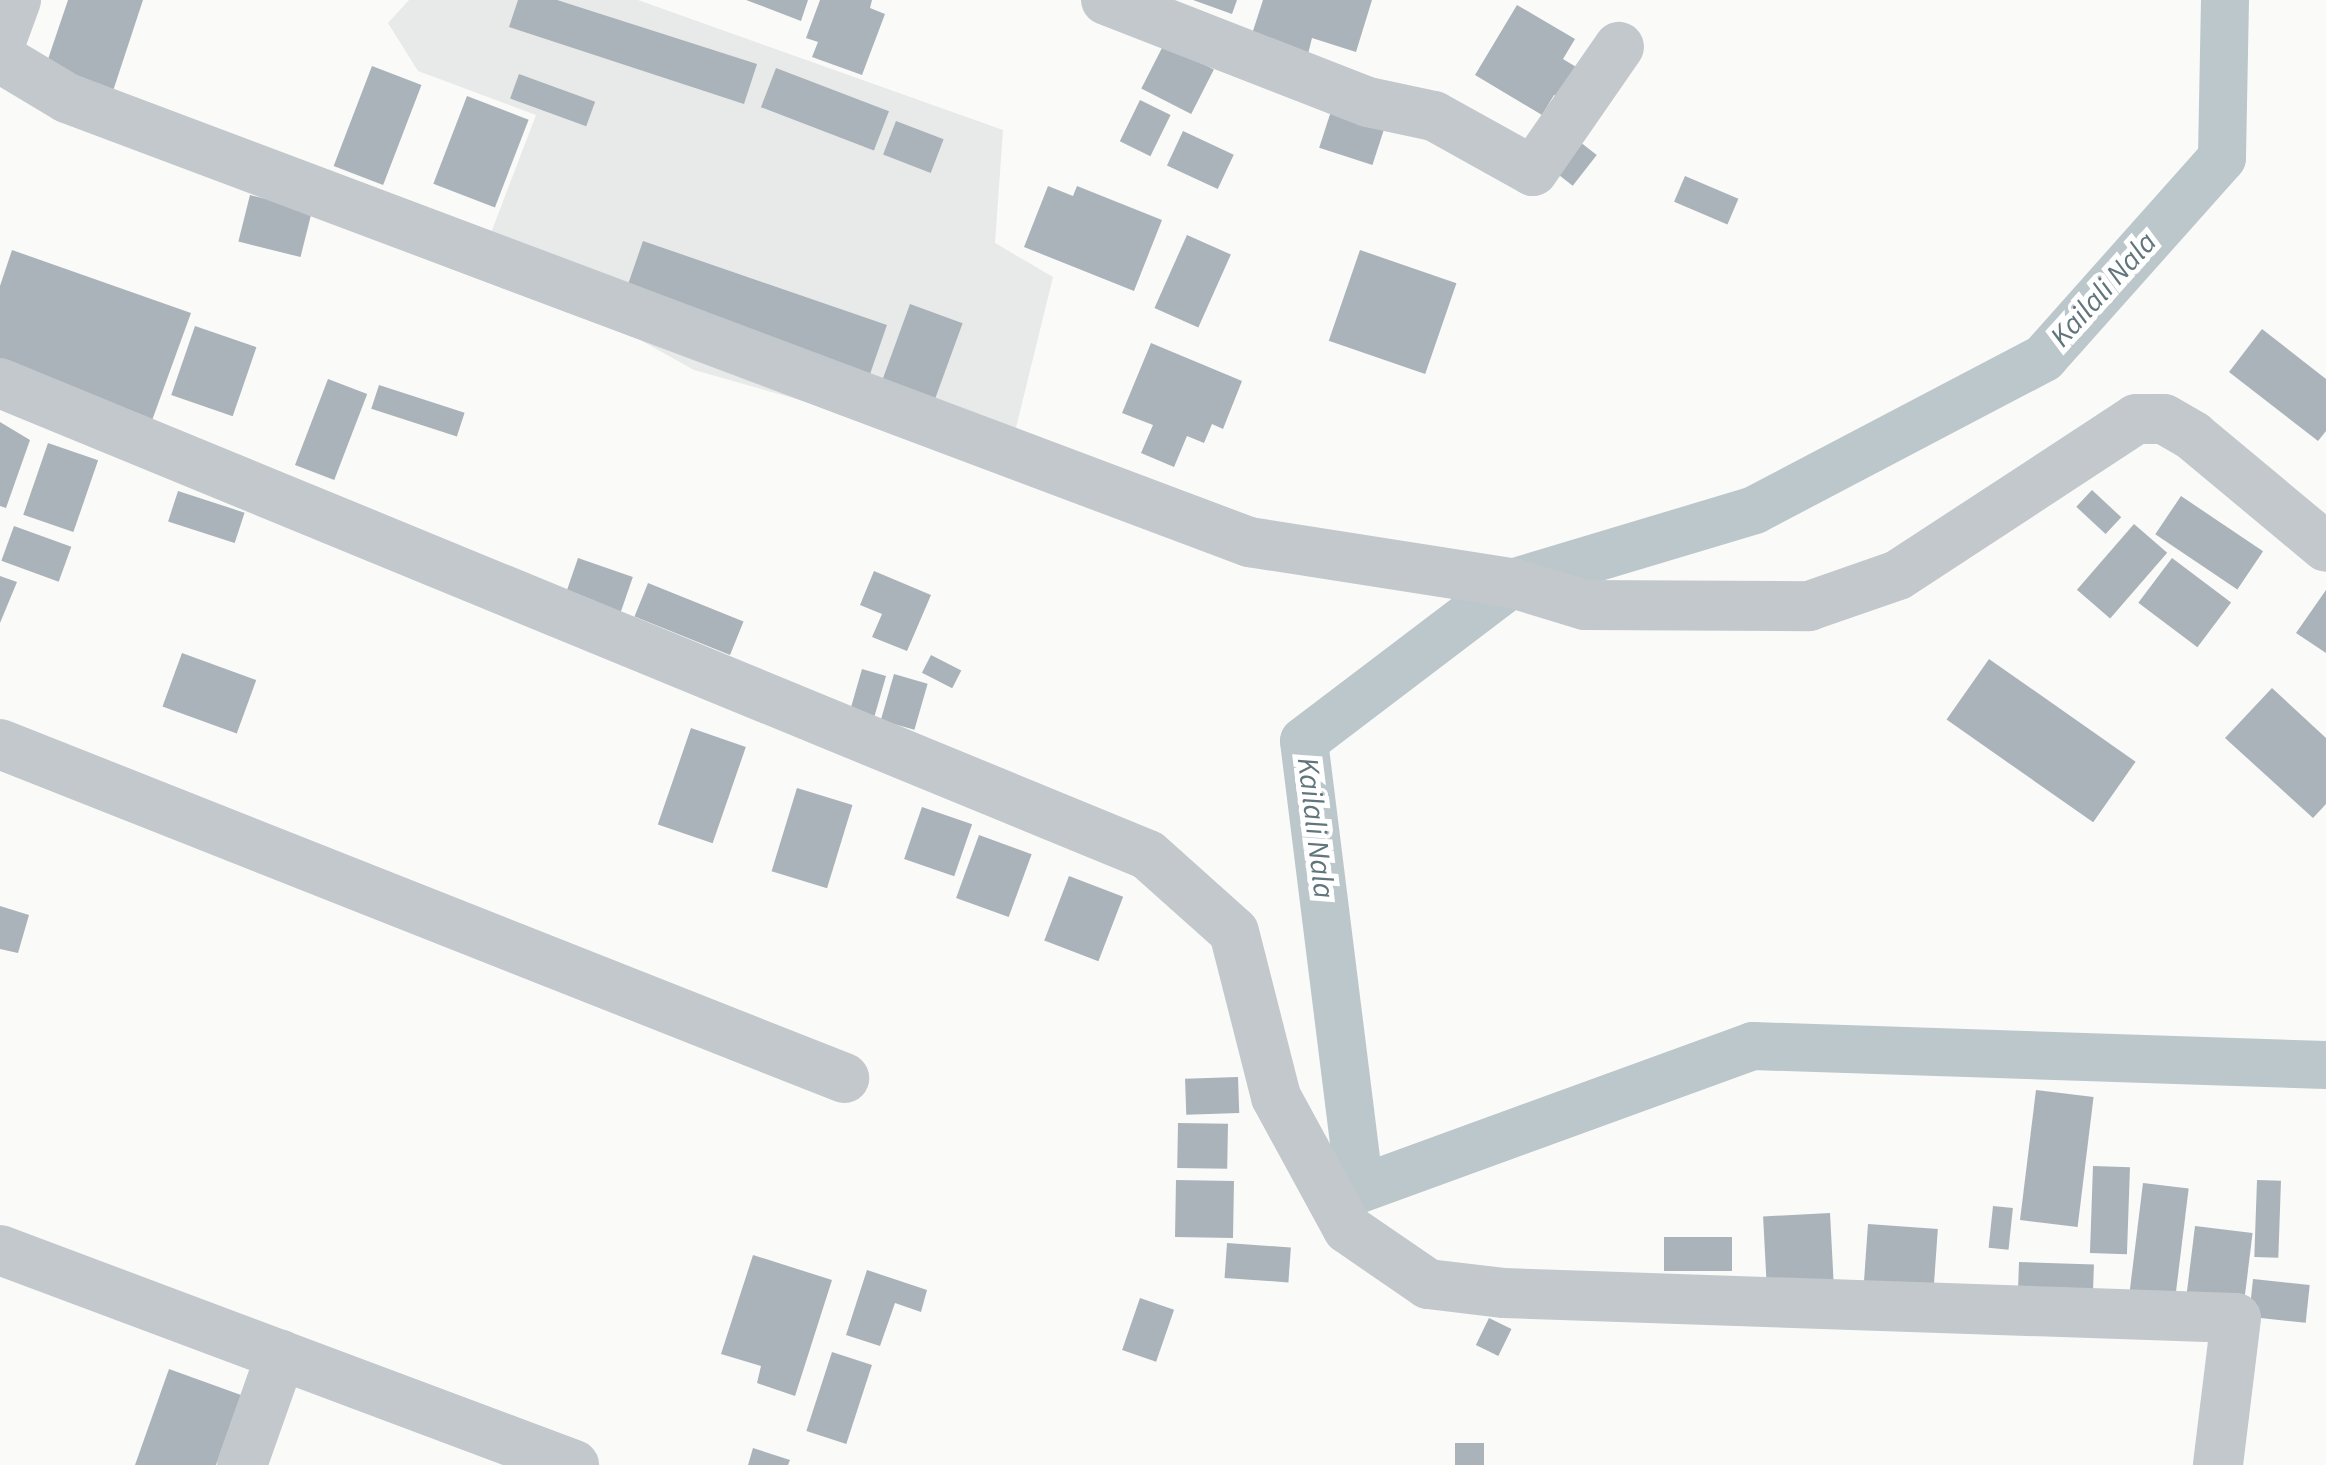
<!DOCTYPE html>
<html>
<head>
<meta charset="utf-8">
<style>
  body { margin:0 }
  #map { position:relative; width:2326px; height:1465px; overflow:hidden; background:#fafaf8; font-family:"Source Sans 3",sans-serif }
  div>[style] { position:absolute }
  .built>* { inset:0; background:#e8e9e9 }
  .canal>* { height:48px; margin:-24px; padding:0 24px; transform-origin:24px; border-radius:24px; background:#bbc7cb }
  .building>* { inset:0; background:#aab3b9; transform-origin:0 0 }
  .minor>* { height:50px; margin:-25px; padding:0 25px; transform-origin:25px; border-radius:25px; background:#c3c8cc }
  span { translate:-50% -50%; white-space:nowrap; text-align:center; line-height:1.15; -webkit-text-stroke:10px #fff; paint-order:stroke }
  .water-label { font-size:30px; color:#60757c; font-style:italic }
</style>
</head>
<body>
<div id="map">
  <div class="built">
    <div style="clip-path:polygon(409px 0,638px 0,1003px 130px,995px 243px,1053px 277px,1012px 444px,941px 440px,694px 370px,558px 294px,489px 238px,536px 115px,418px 71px,388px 23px)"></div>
  </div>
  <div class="canal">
    <div style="left:2225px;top:0;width:158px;rotate:91.1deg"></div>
    <div style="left:2222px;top:158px;width:268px;rotate:131.7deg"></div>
    <div style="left:2044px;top:358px;width:327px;rotate:152.3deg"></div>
    <div style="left:1755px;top:510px;width:254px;rotate:163.3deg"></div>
    <div style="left:1512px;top:583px;width:261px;rotate:142.8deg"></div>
    <div style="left:1304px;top:741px;width:451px;rotate:82.9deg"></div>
    <div style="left:1360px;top:1189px;width:418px;rotate:-20deg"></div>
    <div style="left:1753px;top:1046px;width:573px;rotate:1.9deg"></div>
  </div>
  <div class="building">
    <div style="clip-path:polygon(68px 0,143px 0,112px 94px,44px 71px)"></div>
    <div style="clip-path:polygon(518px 0,557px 0,757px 64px,744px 104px,509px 27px)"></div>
    <div style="clip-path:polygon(746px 0,808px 0,801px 21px)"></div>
    <div style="clip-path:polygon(820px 0,872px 0,870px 8px,885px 14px,862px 75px,812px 57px,818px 42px,806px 38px)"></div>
    <div style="clip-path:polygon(1193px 0,1237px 0,1232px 14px)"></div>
    <div style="clip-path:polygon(1263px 0,1372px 0,1356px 52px,1312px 38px,1308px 54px,1251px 37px)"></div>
    <div style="clip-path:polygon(1517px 5px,1575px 39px,1563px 59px,1581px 70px,1564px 100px,1554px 95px,1542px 115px,1475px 75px)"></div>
    <div style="left:1164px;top:44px;width:56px;height:50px;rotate:27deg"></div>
    <div style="left:372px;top:66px;width:53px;height:107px;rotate:21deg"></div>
    <div style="left:776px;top:68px;width:121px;height:42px;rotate:21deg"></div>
    <div style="left:519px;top:74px;width:81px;height:26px;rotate:20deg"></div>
    <div style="left:467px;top:96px;width:66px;height:94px;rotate:21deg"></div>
    <div style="left:1140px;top:100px;width:34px;height:46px;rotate:26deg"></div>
    <div style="left:1334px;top:102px;width:56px;height:48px;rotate:18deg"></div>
    <div style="left:896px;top:121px;width:51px;height:36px;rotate:21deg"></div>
    <div style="left:1183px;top:131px;width:56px;height:38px;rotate:25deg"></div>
    <div style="left:1566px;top:131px;width:39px;height:39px;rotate:38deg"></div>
    <div style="left:1685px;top:176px;width:58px;height:28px;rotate:23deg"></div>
    <div style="clip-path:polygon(1048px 186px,1073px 196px,1077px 186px,1162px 220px,1134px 291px,1024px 247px)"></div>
    <div style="left:250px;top:195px;width:64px;height:48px;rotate:14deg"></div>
    <div style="left:1187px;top:235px;width:48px;height:80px;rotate:24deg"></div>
    <div style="left:643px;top:241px;width:258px;height:63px;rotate:19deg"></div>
    <div style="clip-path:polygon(12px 250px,191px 313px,150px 426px,0 374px,0 286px)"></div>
    <div style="left:1360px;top:250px;width:102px;height:96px;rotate:19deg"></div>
    <div style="left:910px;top:304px;width:56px;height:93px;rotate:20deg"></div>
    <div style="left:195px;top:326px;width:65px;height:73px;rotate:19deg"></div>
    <div style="clip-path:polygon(2262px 329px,2326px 379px,2326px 431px,2318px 441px,2229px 372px)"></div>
    <div style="clip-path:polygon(1151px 343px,1242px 381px,1223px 429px,1212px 424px,1204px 443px,1187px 436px,1174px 467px,1141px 453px,1153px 425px,1122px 413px)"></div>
    <div style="left:328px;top:379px;width:42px;height:92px;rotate:21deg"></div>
    <div style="left:379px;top:385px;width:90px;height:25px;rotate:18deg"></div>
    <div style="clip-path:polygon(0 422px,30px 440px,6px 508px,0 506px)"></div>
    <div style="left:48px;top:443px;width:53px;height:76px;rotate:19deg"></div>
    <div style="left:2092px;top:490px;width:40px;height:23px;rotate:43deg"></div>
    <div style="left:178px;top:491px;width:70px;height:32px;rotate:18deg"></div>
    <div style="left:2181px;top:496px;width:99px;height:46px;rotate:34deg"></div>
    <div style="left:2134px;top:524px;width:44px;height:87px;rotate:41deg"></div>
    <div style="left:14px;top:526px;width:61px;height:37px;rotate:20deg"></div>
    <div style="left:578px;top:558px;width:58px;height:43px;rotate:19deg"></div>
    <div style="left:2172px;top:558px;width:74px;height:56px;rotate:37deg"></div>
    <div style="clip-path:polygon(874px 571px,931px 595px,907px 651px,872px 637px,882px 614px,860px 605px)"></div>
    <div style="clip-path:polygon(0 576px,17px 582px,0 623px)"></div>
    <div style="left:648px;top:583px;width:103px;height:36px;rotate:22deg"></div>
    <div style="clip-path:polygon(2326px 590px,2326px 653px,2296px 633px)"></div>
    <div style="left:182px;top:653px;width:79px;height:57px;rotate:20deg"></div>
    <div style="left:931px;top:655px;width:34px;height:20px;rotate:27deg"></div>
    <div style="left:1989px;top:659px;width:179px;height:74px;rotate:35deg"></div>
    <div style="left:862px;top:669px;width:25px;height:43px;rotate:16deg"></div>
    <div style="left:894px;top:674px;width:35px;height:48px;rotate:16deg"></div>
    <div style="clip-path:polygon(2272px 688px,2326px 738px,2326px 804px,2313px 818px,2225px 738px)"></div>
    <div style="left:691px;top:728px;width:58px;height:102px;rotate:19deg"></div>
    <div style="left:797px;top:788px;width:58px;height:87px;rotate:17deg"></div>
    <div style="left:922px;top:807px;width:53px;height:55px;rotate:19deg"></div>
    <div style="left:979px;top:835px;width:56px;height:67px;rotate:20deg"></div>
    <div style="left:1069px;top:876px;width:58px;height:69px;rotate:21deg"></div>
    <div style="clip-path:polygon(0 906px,29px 915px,18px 953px,0 949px)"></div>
    <div style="left:1238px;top:1077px;width:36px;height:53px;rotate:88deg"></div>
    <div style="left:2036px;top:1090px;width:58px;height:131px;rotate:7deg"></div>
    <div style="left:1178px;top:1123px;width:50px;height:45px;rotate:1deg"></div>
    <div style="left:2093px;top:1166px;width:37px;height:87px;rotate:2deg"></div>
    <div style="left:1176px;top:1180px;width:58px;height:57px;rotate:1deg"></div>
    <div style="left:2257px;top:1180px;width:24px;height:77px;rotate:2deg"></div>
    <div style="left:2143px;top:1183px;width:46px;height:113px;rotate:7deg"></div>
    <div style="left:1993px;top:1206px;width:20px;height:42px;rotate:6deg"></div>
    <div style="left:1830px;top:1213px;width:68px;height:67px;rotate:87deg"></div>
    <div style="left:1868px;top:1224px;width:70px;height:69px;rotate:4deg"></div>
    <div style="left:2195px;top:1226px;width:58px;height:86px;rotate:7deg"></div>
    <div style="left:1664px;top:1237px;width:68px;height:34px"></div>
    <div style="left:1227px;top:1243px;width:64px;height:35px;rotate:4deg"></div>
    <div style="clip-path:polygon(753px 1255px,832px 1280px,795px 1396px,757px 1383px,761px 1366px,721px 1354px)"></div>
    <div style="left:2019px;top:1262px;width:75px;height:40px;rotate:2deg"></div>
    <div style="clip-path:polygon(867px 1270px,927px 1290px,921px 1312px,895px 1303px,880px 1346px,846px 1335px)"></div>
    <div style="left:2253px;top:1279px;width:57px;height:38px;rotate:6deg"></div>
    <div style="left:1140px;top:1298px;width:36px;height:55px;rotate:19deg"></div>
    <div style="left:1489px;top:1318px;width:25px;height:30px;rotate:26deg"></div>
    <div style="left:832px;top:1352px;width:42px;height:83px;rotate:18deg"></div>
    <div style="clip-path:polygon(169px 1369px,241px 1395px,216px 1465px,135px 1465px)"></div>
    <div style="left:1484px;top:1443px;width:22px;height:29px;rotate:90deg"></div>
    <div style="clip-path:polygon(753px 1448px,790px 1460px,788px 1465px,748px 1465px)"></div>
  </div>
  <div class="minor">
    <div style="left:1106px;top:0;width:281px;rotate:21.3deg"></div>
    <div style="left:1368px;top:102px;width:67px;rotate:12deg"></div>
    <div style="left:1434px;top:116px;width:113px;rotate:29.1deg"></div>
    <div style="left:1533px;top:171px;width:151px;rotate:-55.3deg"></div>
    <div style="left:0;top:44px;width:47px;rotate:-70deg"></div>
    <div style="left:0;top:58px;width:78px;rotate:30.8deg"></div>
    <div style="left:67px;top:98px;width:1263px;rotate:20.59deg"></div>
    <div style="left:1249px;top:542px;width:266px;rotate:8.9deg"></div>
    <div style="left:1512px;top:583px;width:76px;rotate:16.8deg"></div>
    <div style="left:1585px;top:605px;width:224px;rotate:0.3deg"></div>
    <div style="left:1809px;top:606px;width:94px;rotate:-19.2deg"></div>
    <div style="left:1898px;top:575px;width:285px;rotate:-33.2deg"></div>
    <div style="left:2136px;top:419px;width:28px"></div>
    <div style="left:2164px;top:419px;width:34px;rotate:30deg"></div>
    <div style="left:2193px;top:436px;width:173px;rotate:39.8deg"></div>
    <div style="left:0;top:383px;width:1241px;rotate:22.35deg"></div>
    <div style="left:1148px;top:855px;width:115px;rotate:41.8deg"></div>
    <div style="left:1234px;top:932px;width:170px;rotate:75.7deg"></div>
    <div style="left:1276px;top:1097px;width:150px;rotate:61.4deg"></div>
    <div style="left:1348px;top:1229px;width:97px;rotate:34.5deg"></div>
    <div style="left:1428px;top:1284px;width:77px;rotate:6.8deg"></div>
    <div style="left:1504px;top:1293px;width:732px;rotate:1.96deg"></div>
    <div style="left:2236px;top:1318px;width:148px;rotate:97deg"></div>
    <div style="left:0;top:744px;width:908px;rotate:21.59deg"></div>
    <div style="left:0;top:1250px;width:613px;rotate:20.53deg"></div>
    <div style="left:242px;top:1465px;width:117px;rotate:-70.5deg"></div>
  </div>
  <div class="water-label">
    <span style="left:2104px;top:290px;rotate:-48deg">Kailali Nala</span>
    <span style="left:1315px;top:828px;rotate:83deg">Kailali Nala</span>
  </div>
</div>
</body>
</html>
